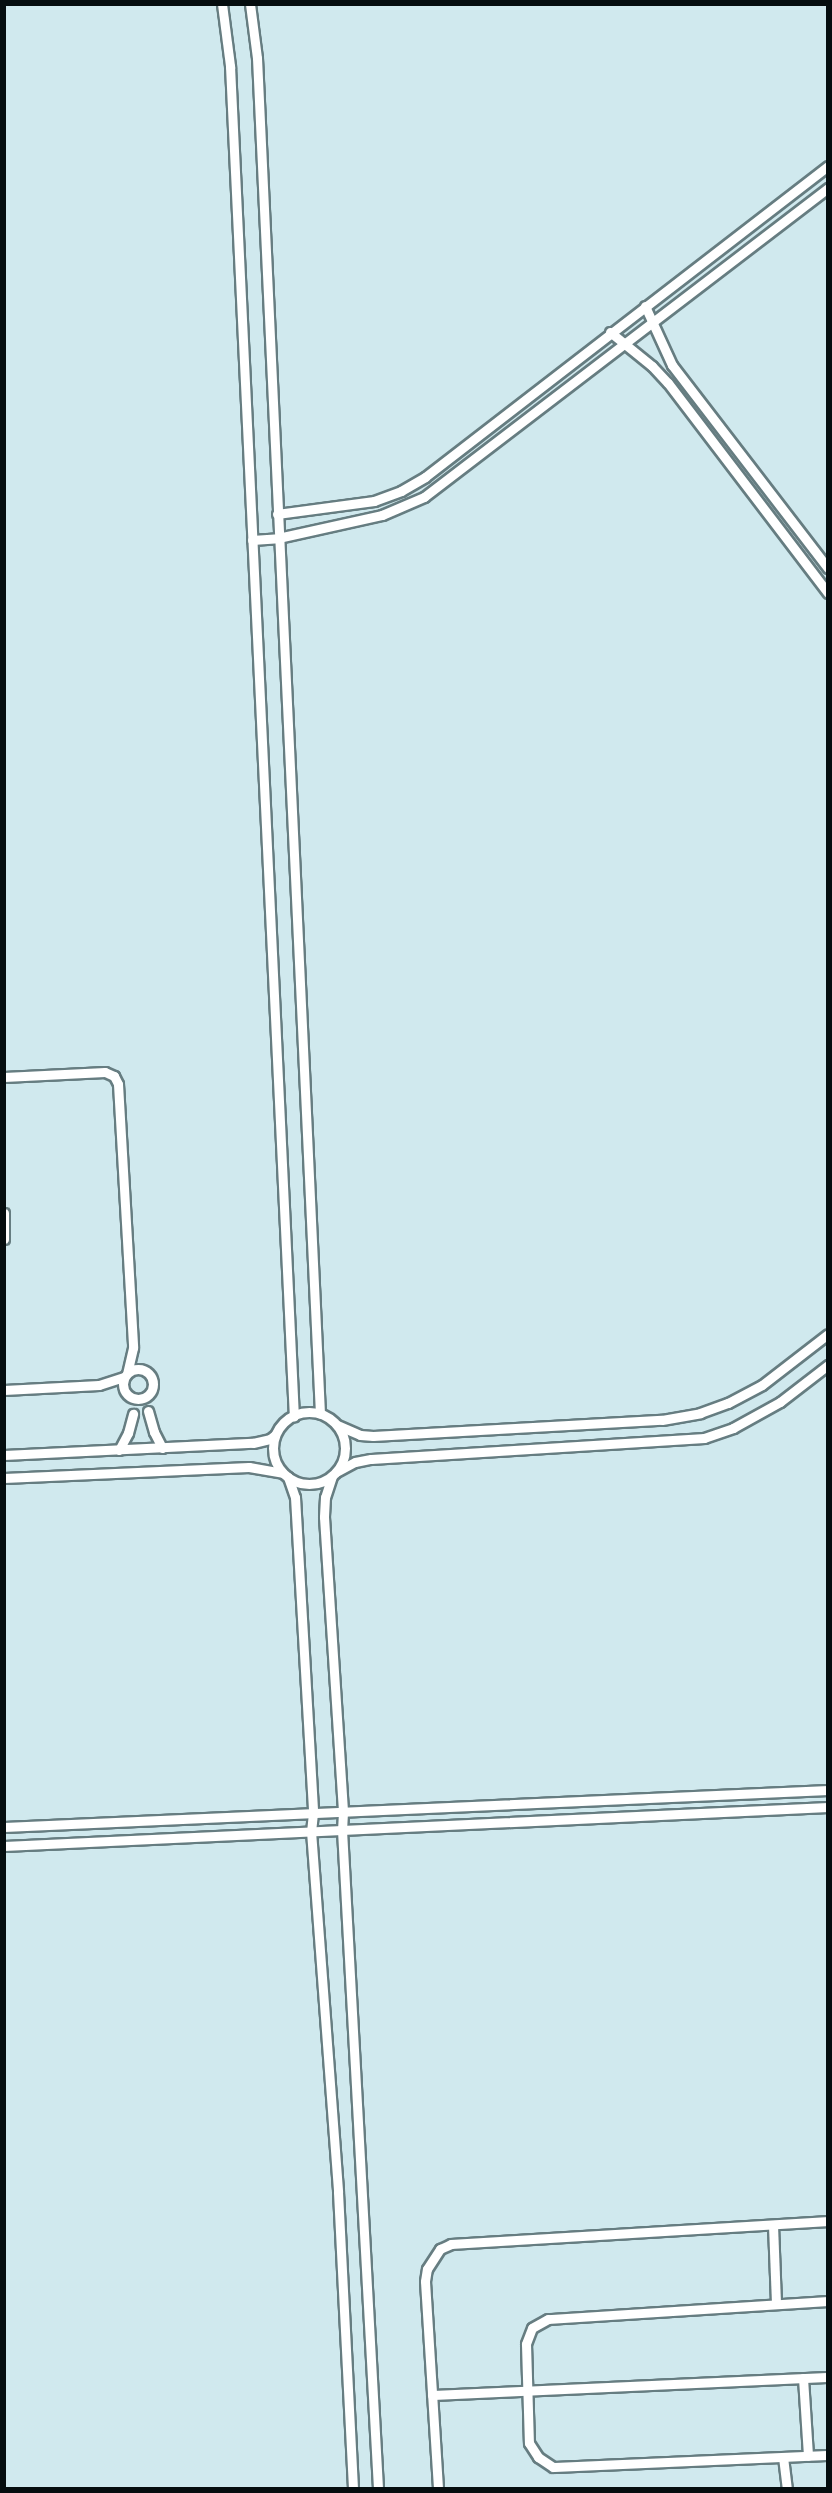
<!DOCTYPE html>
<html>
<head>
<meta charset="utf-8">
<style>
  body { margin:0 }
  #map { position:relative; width:832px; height:2493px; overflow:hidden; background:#d0e9ee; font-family:Inter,sans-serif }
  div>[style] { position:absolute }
  .roads { filter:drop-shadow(2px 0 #667d81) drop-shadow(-2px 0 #667d81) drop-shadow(0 2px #667d81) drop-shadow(0 -2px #667d81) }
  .minor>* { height:9px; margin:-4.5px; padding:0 4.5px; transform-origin:4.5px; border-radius:4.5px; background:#fff }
  .minor>.ring { margin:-4.5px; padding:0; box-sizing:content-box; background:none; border:9px solid #fff; border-radius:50% }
  span { translate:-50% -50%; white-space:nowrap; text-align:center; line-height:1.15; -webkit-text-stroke:6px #fff; paint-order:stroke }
  .frame { position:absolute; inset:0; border:6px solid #050d0f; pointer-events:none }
</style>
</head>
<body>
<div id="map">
  <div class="roads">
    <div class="minor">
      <div style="left:222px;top:4px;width:63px;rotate:82.6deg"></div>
      <div style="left:230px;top:66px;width:1352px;rotate:87.29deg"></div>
      <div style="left:250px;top:4px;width:54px;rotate:82.6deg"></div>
      <div style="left:257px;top:58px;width:1357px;rotate:87.34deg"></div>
      <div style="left:645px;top:306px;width:65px;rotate:65.4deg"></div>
      <div style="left:672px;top:365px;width:256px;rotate:52.5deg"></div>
      <div style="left:610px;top:332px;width:54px;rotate:39deg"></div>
      <div style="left:652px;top:366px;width:23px;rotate:47deg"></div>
      <div style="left:668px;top:383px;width:264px;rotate:52.7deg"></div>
      <div style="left:277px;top:514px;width:98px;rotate:-7.6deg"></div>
      <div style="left:374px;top:501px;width:29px;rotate:-20deg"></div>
      <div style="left:401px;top:491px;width:28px;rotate:-30deg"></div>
      <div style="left:425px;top:477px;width:509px;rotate:-37.66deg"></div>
      <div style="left:252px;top:540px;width:26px;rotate:-4deg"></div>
      <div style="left:278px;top:538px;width:107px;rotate:-12.5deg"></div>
      <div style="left:382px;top:515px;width:46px;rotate:-23.2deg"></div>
      <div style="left:424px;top:497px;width:509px;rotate:-37.41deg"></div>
      <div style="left:4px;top:1077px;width:101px;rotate:-2.8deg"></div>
      <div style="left:105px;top:1072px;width:10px;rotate:24deg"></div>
      <div style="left:114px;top:1076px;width:9px;rotate:63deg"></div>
      <div style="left:118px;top:1084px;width:264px;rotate:86.7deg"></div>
      <div style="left:133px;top:1348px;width:26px;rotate:103deg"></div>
      <div style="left:4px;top:1213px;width:26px;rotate:90deg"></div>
      <div class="ring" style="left:123px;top:1369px;width:21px;height:21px"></div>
      <div style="left:4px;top:1390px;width:95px;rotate:-3deg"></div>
      <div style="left:99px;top:1385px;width:26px;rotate:-18deg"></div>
      <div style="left:148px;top:1411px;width:22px;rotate:74deg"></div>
      <div style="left:154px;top:1432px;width:18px;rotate:63deg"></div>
      <div class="ring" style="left:273px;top:1412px;width:63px;height:63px"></div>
      <div style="left:337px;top:1425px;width:25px;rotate:23deg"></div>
      <div style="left:360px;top:1435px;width:13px;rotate:4deg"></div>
      <div style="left:373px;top:1436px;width:289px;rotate:-3.2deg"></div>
      <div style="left:662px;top:1420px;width:39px;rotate:-10deg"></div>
      <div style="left:700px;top:1413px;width:30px;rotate:-20deg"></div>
      <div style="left:728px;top:1403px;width:38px;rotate:-28deg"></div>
      <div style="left:762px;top:1385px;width:83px;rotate:-37.7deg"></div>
      <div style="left:119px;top:1450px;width:19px;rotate:-62deg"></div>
      <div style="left:128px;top:1433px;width:20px;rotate:-75deg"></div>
      <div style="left:4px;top:1455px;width:249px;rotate:-2.8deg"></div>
      <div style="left:253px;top:1443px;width:17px;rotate:-13deg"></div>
      <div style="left:270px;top:1439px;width:6px;rotate:-39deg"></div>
      <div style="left:336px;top:1472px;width:21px;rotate:-28deg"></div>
      <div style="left:355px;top:1462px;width:16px;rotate:-11deg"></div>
      <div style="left:371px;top:1459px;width:334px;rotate:-3.6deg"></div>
      <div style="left:704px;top:1438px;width:31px;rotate:-19deg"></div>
      <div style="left:733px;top:1428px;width:54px;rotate:-29deg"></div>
      <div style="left:780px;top:1402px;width:61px;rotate:-37.6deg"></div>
      <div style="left:332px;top:1476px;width:22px;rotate:108deg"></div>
      <div style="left:325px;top:1497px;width:20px;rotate:93deg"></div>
      <div style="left:324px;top:1517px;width:296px;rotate:86.3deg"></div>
      <div style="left:343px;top:1812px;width:18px;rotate:93deg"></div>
      <div style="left:342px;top:1830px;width:659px;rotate:86.87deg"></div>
      <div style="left:288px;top:1477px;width:21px;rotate:71deg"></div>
      <div style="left:295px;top:1497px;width:317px;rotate:86.7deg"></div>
      <div style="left:313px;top:1813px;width:18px;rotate:96deg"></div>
      <div style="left:311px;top:1831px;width:362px;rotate:85.7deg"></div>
      <div style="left:338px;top:2192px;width:296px;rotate:87.1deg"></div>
      <div style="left:4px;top:1478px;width:245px;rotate:-2.6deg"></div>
      <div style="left:249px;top:1467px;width:34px;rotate:10deg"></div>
      <div style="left:4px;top:1827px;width:825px;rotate:-2.57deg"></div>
      <div style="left:4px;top:1846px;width:825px;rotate:-2.71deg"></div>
      <div style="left:773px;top:2225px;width:79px;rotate:87.8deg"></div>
      <div style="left:828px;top:2301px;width:281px;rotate:176.3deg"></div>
      <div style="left:548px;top:2319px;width:18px;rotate:151deg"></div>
      <div style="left:532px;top:2328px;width:17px;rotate:111deg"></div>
      <div style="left:526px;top:2344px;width:99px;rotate:88.3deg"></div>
      <div style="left:529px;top:2443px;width:17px;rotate:57deg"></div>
      <div style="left:538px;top:2457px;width:18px;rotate:34deg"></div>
      <div style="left:553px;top:2467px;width:275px;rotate:-2.5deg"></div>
      <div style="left:803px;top:2378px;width:78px;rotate:86.3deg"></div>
      <div style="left:432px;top:2395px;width:396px;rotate:-2.6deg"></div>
      <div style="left:783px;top:2457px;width:31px;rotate:83deg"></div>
      <div style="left:438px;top:2488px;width:207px;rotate:-93.6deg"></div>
      <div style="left:425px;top:2281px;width:12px;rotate:-81deg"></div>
      <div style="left:427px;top:2269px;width:24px;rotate:-57deg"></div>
      <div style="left:440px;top:2249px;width:12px;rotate:-24deg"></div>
      <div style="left:451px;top:2244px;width:378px;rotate:-3.5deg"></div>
    </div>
  </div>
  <div class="frame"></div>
</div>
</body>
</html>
